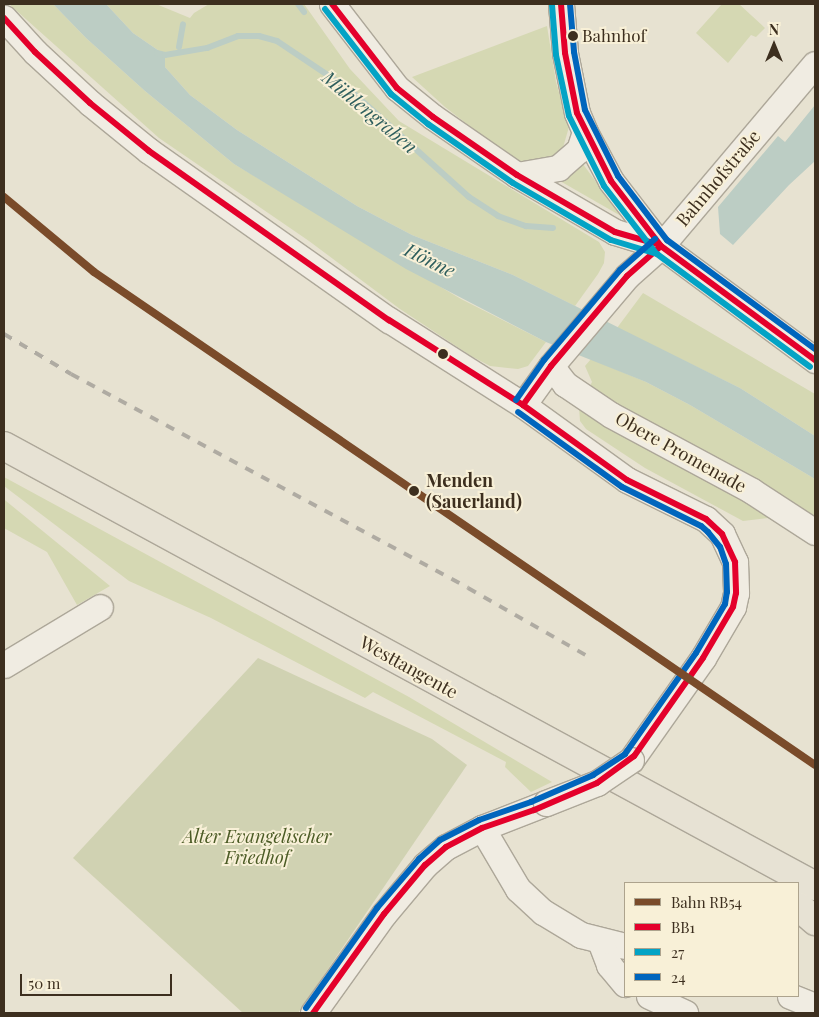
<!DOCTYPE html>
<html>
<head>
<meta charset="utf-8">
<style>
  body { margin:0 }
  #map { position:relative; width:819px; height:1017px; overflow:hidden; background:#e7e2d1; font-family:"Playfair Display",serif }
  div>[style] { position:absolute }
  .green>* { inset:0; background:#d5d8b3 }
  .cemetery>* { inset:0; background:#d0d2b2 }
  .water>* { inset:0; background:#bccdc4 }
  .stream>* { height:6px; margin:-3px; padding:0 3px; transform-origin:3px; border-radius:3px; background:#bccdc4 }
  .roads { filter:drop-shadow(1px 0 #ada799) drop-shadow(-1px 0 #ada799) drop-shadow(0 1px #ada799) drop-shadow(0 -1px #ada799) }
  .street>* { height:25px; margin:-12.5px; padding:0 12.5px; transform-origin:12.5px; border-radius:12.5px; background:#f0ece2 }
  .primary>* { height:28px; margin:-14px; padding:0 14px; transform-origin:14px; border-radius:14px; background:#e7e2d4 }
  .rail>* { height:4px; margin-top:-2px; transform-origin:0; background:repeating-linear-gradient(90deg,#afaba2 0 9px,transparent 0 18px) }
  .bridges { filter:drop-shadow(1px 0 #ada799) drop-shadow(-1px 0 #ada799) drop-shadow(0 1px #ada799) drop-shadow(0 -1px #ada799) }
  .street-bridge>* { height:25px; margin:-12.5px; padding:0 12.5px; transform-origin:12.5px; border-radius:12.5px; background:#f0ece2 }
  .bus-1>* { height:6px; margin:-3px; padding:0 3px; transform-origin:3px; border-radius:3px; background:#e4002b }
  .bus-2>* { height:6px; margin:-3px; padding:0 3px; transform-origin:3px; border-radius:3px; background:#03a3c5 }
  .bus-3>* { height:6px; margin:-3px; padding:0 3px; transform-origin:3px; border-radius:3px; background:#0065bd }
  .rail-1>* { height:8px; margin:-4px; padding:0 4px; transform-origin:4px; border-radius:4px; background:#7a4b2a }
  .dots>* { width:14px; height:14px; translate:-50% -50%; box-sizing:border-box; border:2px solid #f8f0d7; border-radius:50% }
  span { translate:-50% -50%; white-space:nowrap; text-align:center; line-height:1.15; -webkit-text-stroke:4px #f8f0d7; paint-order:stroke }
  .bus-label { font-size:17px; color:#3d2f1f }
  .left { translate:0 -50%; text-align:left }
  .street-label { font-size:18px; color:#3d2f1f }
  .stop-label { font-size:18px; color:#3d2f1f; font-weight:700 }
  .park-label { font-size:18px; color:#4b5b25; font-style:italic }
  .water-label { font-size:19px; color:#2e5e5d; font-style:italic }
  .frame { position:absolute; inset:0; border:5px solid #3d2f1f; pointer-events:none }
  .legend { position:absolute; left:624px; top:882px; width:175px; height:115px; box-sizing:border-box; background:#f8f0d7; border:1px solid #ada38d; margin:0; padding:6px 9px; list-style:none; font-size:15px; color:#3d2f1f }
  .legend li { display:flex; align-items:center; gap:10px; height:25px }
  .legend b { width:25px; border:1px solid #ada38d }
  .north { position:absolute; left:749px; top:20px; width:50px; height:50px; -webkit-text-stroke:4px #f8f0d7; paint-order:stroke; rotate:0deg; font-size:14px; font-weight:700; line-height:20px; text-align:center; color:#3d2f1f }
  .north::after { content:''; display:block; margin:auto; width:18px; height:22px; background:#3d2f1f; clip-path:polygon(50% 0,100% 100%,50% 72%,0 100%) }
  .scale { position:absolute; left:20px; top:974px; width:152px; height:22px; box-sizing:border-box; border:2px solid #3d2f1f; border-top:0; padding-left:6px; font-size:15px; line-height:18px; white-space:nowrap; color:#3d2f1f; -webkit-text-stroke:4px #f8f0d7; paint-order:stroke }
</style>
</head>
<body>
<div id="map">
  <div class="green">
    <div style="clip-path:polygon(9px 4px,53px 4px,86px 38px,145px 91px,234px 164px,461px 299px,546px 342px,528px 366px,518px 369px,490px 366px,471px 356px,400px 309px,309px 241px,159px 138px)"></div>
    <div style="clip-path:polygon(106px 4px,156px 4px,190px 18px,194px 13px,209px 4px,304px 4px,350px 69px,399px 121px,599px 242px,605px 252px,604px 263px,598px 274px,575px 306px,513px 275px,412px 235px,357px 206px,237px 130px,190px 95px,165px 67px,165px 55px,133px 33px)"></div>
    <div style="clip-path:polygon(722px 4px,739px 4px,765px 28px,756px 37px,751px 35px,728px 63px,696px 33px)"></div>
    <div style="clip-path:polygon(547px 26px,556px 82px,569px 127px,562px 151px,549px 160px,534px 163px,520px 161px,503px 152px,445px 107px,412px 77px)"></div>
    <div style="clip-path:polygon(580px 160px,621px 216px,553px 177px)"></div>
    <div style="clip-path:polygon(643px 293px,815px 394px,815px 436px,740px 388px,617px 328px)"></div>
    <div style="clip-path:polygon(591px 359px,646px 382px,690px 405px,815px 479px,815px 546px,768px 518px,743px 521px,645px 468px,586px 429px,580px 421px,579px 407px,592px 382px,585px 366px)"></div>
    <div style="clip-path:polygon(4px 477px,409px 697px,552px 782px,531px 792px,505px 767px,506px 762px,373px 692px,365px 698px,211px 618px,129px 581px,4px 486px)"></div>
    <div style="clip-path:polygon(4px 499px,6px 501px,110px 586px,77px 605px,47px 552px,4px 528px)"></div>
  </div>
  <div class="cemetery">
    <div style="clip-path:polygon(258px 658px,432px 739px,467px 765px,298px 1013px,243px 1013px,73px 858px)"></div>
  </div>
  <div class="water">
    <div style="clip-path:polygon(53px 4px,106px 4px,133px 33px,165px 55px,165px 67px,190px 95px,237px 130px,357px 206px,412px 235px,513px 275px,740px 388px,815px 436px,815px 479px,690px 405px,646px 382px,546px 342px,406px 269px,234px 164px,145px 91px,86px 38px)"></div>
    <div style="clip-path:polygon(815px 105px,815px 161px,789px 185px,733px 245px,720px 234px,718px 207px,778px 136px,785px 142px)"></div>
  </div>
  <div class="stream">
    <div style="left:298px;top:4px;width:10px;rotate:53deg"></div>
    <div style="left:179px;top:47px;width:23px;rotate:-80deg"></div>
    <div style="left:157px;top:53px;width:8px;rotate:14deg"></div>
    <div style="left:165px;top:55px;width:43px;rotate:-9.5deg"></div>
    <div style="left:207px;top:48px;width:33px;rotate:-21deg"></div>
    <div style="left:238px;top:36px;width:21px"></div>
    <div style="left:259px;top:36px;width:19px;rotate:16deg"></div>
    <div style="left:277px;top:41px;width:88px;rotate:33.9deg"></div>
    <div style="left:350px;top:90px;width:160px;rotate:42deg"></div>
    <div style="left:469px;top:197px;width:35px;rotate:33deg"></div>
    <div style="left:498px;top:216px;width:30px;rotate:20deg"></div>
    <div style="left:526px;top:226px;width:27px;rotate:4deg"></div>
  </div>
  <div class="roads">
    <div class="street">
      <div style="left:332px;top:4px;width:106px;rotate:52.3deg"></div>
      <div style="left:397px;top:88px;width:46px;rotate:38.9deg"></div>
      <div style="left:433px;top:117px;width:102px;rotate:34.6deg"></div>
      <div style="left:517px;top:175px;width:113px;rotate:30.2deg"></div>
      <div style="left:615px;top:232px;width:48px;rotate:16.9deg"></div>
      <div style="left:561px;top:4px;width:49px;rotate:85.3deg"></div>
      <div style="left:565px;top:53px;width:61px;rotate:78.7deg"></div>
      <div style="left:577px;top:113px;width:21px;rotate:67deg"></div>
      <div style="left:585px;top:132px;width:55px;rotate:62deg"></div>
      <div style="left:611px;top:181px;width:82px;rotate:52.4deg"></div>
      <div style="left:661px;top:246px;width:192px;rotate:36.5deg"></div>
      <div style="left:4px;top:18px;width:46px;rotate:47.6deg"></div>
      <div style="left:35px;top:52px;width:75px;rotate:42.8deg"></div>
      <div style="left:90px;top:103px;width:76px;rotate:39.1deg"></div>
      <div style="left:149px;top:151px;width:294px;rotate:35.2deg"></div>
      <div style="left:389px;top:320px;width:159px;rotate:32.4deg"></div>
      <div style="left:523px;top:405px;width:128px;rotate:35.8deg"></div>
      <div style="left:627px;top:480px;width:88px;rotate:26.3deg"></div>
      <div style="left:706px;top:519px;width:22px;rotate:43deg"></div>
      <div style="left:722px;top:534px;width:31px;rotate:65deg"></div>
      <div style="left:735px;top:562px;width:31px;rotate:88deg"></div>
      <div style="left:736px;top:593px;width:14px;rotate:102deg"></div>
      <div style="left:733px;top:607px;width:59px;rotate:120.5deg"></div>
      <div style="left:703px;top:658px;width:125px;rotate:125.2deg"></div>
      <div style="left:517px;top:175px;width:42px;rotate:-9.7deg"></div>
      <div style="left:558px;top:168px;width:28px;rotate:-41deg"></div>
      <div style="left:579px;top:150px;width:19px;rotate:-72deg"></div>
      <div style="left:551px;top:366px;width:23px;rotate:52deg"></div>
      <div style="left:565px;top:384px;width:55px;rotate:34deg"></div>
      <div style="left:611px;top:415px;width:160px;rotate:28.3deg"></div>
      <div style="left:752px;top:491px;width:75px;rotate:33.1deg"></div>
      <div style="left:523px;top:405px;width:48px;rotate:-54.3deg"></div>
      <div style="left:551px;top:366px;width:118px;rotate:-49.8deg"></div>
      <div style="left:627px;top:276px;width:45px;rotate:-41.4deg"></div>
      <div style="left:661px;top:246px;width:238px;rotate:-49.8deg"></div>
      <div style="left:4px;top:665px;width:112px;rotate:-31.1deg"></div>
      <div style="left:482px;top:828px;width:71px;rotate:59.5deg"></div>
      <div style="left:518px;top:889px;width:34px;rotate:43deg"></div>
      <div style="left:543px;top:912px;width:44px;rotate:31.2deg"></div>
      <div style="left:581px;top:935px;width:45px;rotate:14deg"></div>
      <div style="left:600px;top:941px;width:26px;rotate:69deg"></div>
      <div style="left:609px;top:965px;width:25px;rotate:50deg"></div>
      <div style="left:649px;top:996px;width:40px;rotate:25deg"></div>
      <div style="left:790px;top:996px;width:27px;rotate:22deg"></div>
      <div style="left:313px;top:1013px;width:122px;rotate:-54.4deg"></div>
      <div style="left:384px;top:914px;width:64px;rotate:-50.1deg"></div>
      <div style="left:425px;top:865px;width:28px;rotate:-41deg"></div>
      <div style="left:446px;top:847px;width:41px;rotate:-27.8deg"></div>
      <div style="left:482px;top:828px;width:69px;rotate:-21.3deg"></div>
    </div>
    <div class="primary">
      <div style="left:4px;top:446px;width:923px;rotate:28.48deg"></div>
      <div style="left:798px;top:906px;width:23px;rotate:41deg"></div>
    </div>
  </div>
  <div class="rail">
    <div style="left:4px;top:334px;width:78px;rotate:30.8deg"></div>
    <div style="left:71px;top:374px;width:451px;rotate:28.3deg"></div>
    <div style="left:468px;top:588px;width:137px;rotate:29.7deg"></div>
  </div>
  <div class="bridges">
    <div class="street-bridge">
      <div style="left:546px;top:803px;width:55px;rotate:-21.4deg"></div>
      <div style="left:597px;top:783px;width:41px;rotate:-34.1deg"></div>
    </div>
  </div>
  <div class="bus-1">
    <div style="left:332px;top:4px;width:106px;rotate:52.3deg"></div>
    <div style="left:397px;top:88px;width:46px;rotate:38.9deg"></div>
    <div style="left:433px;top:117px;width:102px;rotate:34.6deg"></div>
    <div style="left:517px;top:175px;width:113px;rotate:30.2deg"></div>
    <div style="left:615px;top:232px;width:44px;rotate:15.9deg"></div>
    <div style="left:561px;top:4px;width:49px;rotate:85.3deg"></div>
    <div style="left:565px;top:53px;width:61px;rotate:78.7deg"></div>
    <div style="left:577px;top:113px;width:76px;rotate:63.4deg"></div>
    <div style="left:611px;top:181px;width:82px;rotate:52.4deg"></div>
    <div style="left:661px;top:246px;width:192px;rotate:36.5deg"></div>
    <div style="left:4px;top:18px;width:46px;rotate:47.6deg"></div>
    <div style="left:35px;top:52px;width:75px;rotate:42.8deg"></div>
    <div style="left:90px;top:103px;width:76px;rotate:39.1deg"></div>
    <div style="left:149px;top:151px;width:294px;rotate:35.2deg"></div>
    <div style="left:389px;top:320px;width:159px;rotate:32.4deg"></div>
    <div style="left:523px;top:405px;width:128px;rotate:35.8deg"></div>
    <div style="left:627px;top:480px;width:88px;rotate:26.3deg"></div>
    <div style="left:706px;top:519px;width:22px;rotate:43deg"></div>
    <div style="left:722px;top:534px;width:31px;rotate:65deg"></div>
    <div style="left:735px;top:562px;width:31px;rotate:88deg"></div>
    <div style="left:736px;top:593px;width:14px;rotate:102deg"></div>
    <div style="left:733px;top:607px;width:59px;rotate:120.5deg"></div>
    <div style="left:703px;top:658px;width:120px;rotate:125.1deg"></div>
    <div style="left:634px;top:756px;width:46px;rotate:143.9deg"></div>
    <div style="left:597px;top:783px;width:69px;rotate:156.8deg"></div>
    <div style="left:534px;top:810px;width:55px;rotate:160.9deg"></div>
    <div style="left:482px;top:828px;width:41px;rotate:152.2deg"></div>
    <div style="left:446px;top:847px;width:28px;rotate:139deg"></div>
    <div style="left:425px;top:865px;width:64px;rotate:129.9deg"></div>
    <div style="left:384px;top:914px;width:122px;rotate:125.6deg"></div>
    <div style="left:523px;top:405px;width:48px;rotate:-54.3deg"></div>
    <div style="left:551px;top:366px;width:118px;rotate:-49.8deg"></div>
    <div style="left:627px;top:276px;width:45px;rotate:-41.4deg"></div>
  </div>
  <div class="bus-2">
    <div style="left:552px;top:5px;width:50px;rotate:85.4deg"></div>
    <div style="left:556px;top:55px;width:62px;rotate:78deg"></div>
    <div style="left:569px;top:116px;width:78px;rotate:63.4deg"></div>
    <div style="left:604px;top:186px;width:83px;rotate:52.3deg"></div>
    <div style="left:325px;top:9px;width:108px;rotate:52.2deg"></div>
    <div style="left:391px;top:94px;width:48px;rotate:39deg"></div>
    <div style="left:428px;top:124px;width:103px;rotate:34.8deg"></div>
    <div style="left:513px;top:183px;width:113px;rotate:30.2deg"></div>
    <div style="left:611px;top:240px;width:48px;rotate:16.9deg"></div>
    <div style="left:657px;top:254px;width:190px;rotate:36.4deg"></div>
  </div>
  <div class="bus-3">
    <div style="left:570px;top:4px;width:48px;rotate:85.2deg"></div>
    <div style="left:574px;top:52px;width:59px;rotate:79.3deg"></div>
    <div style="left:585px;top:110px;width:74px;rotate:63.4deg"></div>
    <div style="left:618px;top:176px;width:81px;rotate:52.6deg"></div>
    <div style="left:667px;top:240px;width:184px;rotate:36.4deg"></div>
    <div style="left:516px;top:400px;width:49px;rotate:-55deg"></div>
    <div style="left:544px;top:360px;width:118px;rotate:-49.8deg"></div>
    <div style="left:620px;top:270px;width:47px;rotate:-41.5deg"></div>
    <div style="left:306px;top:1008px;width:123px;rotate:-54.6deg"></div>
    <div style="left:377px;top:908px;width:65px;rotate:-49.4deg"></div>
    <div style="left:419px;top:859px;width:28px;rotate:-42deg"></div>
    <div style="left:440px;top:840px;width:44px;rotate:-27.1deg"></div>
    <div style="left:479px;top:820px;width:55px;rotate:-19.1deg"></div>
    <div style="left:531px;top:802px;width:68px;rotate:-23.5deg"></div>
    <div style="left:593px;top:775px;width:38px;rotate:-33deg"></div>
    <div style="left:625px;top:754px;width:123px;rotate:-54.9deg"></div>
    <div style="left:696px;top:653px;width:57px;rotate:-59.4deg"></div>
    <div style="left:725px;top:604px;width:12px;rotate:-81deg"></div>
    <div style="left:727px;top:592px;width:28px;rotate:-92deg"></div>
    <div style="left:726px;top:564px;width:18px;rotate:-109deg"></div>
    <div style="left:720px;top:547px;width:19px;rotate:-129deg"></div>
    <div style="left:708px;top:532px;width:9px;rotate:-139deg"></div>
    <div style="left:701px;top:526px;width:88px;rotate:-153.7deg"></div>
    <div style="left:622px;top:487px;width:128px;rotate:-144.2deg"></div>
  </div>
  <div class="rail-1">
    <div style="left:4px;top:197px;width:117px;rotate:39.8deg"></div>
    <div style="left:94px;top:272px;width:873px;rotate:34.36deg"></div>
  </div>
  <div class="dots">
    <div style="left:573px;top:36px;background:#3d2f1f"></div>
    <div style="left:443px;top:354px;background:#3d2f1f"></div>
    <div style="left:414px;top:491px;background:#3d2f1f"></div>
  </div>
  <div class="bus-label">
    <span class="left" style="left:582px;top:36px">Bahnhof</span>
  </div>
  <div class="street-label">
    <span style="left:718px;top:178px;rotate:-50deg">Bahnhofstraße</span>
    <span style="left:681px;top:452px;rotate:29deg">Obere Promenade</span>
    <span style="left:409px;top:667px;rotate:29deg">Westtangente</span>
  </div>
  <div class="stop-label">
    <span class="left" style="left:426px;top:491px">Menden<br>(Sauerland)</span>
  </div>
  <div class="park-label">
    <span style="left:257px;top:847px">Alter Evangelischer<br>Friedhof</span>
  </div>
  <div class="water-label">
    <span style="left:370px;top:112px;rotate:40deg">Mühlengraben</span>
    <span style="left:430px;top:260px;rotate:26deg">Hönne</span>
  </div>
  <div class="frame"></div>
  <ul class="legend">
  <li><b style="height:6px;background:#7a4b2a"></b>Bahn RB54</li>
  <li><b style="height:6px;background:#e4002b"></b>BB1</li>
  <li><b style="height:6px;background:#03a3c5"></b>27</li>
  <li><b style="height:6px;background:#0065bd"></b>24</li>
  </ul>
  <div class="north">N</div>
  <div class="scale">50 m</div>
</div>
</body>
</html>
